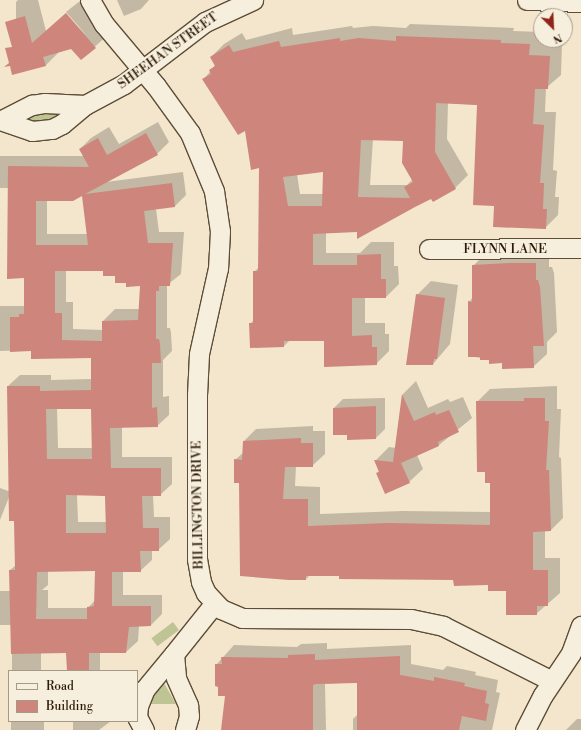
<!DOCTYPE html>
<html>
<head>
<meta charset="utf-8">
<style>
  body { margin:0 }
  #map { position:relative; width:581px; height:730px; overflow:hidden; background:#f3e6cc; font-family:"Libre Bodoni",serif }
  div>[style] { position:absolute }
  .green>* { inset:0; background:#bfc494; transform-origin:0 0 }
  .shadow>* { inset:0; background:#0003; transform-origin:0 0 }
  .building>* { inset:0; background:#ce857c }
  .roads { filter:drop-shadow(1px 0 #5e4d36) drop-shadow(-1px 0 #5e4d36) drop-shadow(0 1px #5e4d36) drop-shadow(0 -1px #5e4d36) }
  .minor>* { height:19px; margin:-9.5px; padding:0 9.5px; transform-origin:9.5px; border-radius:9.5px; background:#f7efde }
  span { translate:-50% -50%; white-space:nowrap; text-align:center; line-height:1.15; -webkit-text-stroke:3.5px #f7efde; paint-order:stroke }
  .street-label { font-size:13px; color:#2c1a04 }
  .legend { position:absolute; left:8px; top:670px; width:130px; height:52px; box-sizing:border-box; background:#f7efde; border:1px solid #a69a87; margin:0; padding:5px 7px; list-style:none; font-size:12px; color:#2c1a04 }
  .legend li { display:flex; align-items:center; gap:8px; height:20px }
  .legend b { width:20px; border:1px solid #a69a87 }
  .north { position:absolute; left:533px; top:8px; width:40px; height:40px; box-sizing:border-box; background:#f7efde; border:1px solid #a69a87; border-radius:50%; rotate:156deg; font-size:11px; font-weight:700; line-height:16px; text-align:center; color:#2c1a04 }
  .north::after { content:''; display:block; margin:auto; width:14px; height:18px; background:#8f2418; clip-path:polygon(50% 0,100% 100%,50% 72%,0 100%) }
</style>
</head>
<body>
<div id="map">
  <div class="green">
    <div style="clip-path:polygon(33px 112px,60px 113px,61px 114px,46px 122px,28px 122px,23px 117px)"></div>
    <div style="left:173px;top:622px;width:10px;height:27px;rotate:53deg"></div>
    <div style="clip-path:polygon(164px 683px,176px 704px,149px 704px,150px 701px)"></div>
  </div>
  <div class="shadow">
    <div style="clip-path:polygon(18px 0,38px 0,46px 31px,65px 14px,87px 36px,66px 12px,80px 1px,109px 34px,81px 59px,72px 48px,59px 52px,45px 66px,16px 56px,16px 2px)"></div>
    <div style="clip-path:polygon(117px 0,149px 0,141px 9px,124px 16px)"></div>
    <div style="clip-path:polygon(evenodd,410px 24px,514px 28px,513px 31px,541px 32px,542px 42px,562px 43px,561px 75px,546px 88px,545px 112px,556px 112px,553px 170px,557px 171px,555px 197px,559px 197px,558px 215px,545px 228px,495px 205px,478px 105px,448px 103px,447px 139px,468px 175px,455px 188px,358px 230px,326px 232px,326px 253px,360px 253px,371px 242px,394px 242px,394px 266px,398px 266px,399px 284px,386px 297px,365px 297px,365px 323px,385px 323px,385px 334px,389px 334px,389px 351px,376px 364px,325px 340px,290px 340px,284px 346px,250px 324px,254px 320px,254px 272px,259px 267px,260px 167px,246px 129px,204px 79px,216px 64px,211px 57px,224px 44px,242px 33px,246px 40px,292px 28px,293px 35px,352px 26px,353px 28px,373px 26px,406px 28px,410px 24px,373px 139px,404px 140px,412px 180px,407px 185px,370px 185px,373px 139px,410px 24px,324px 170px,323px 194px,300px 194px,297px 174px,324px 170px)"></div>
    <div style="clip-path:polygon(evenodd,158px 122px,169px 142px,157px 154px,106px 182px,183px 172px,186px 195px,175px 206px,156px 209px,159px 232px,184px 232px,181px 274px,167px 285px,167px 328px,170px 328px,171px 333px,172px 351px,163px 360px,163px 397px,169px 396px,169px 415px,157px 426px,122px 427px,122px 457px,172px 457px,172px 484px,160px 495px,153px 495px,154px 517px,170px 517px,170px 539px,158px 550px,152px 550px,152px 560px,140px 571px,123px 571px,123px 595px,162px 595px,162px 614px,151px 625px,139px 626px,138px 641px,126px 652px,100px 652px,100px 671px,68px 671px,67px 652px,41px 653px,41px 671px,12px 671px,12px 625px,0 625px,0 591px,22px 591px,10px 570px,16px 565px,15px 473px,8px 386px,20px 375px,51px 375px,51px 380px,92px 379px,92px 357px,32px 350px,0 351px,0 306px,25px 306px,25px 277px,9px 188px,0 188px,0 156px,84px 156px,80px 149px,91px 138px,109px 127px,119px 144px,158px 122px,83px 194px,88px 234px,47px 234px,47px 200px,83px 194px,158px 122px,66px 270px,104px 270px,127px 282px,141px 285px,140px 309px,115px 309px,103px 321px,103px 330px,73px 329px,73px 302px,66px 302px,66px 270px,158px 122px,57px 408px,92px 408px,92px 448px,58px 448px,57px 408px,158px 122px,77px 494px,106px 495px,107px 522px,78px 522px,77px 494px,158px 122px,96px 570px,96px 599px,88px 608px,48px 608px,48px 590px,42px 590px,48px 585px,48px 571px,96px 570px)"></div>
    <div style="clip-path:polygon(549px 250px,549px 267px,552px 267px,554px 273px,557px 332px,547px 342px,547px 354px,533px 367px,469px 356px,469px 302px,473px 297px,473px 266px,487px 252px)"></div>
    <div style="clip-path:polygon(431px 281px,458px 285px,450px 344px,433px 364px,417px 295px)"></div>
    <div style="clip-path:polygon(416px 381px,428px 408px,448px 399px,450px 402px,463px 397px,472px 418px,439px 445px,417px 455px,423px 469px,409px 482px,377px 473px,380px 470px,375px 461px,389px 447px,396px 448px,403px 394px)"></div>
    <div style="clip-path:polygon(557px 386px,557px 409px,561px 409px,559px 457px,561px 458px,563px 518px,551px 530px,545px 530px,545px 558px,560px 558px,560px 593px,536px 614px,507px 590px,489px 584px,454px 579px,310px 575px,306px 579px,240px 482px,235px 460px,244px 452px,244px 441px,256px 429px,313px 426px,313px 431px,325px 431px,325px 454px,312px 466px,296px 466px,295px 486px,320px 487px,320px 514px,402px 511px,491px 512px,491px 482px,486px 471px,477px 402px,490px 389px)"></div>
    <div style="clip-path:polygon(385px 398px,385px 429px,376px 438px,348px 434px,334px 408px,343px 399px)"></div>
    <div style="clip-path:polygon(0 488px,11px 492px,0 520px)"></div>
    <div style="clip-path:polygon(327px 643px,327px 649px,411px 645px,411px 664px,443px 670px,447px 666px,476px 672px,475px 675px,498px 680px,496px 692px,500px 693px,492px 730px,353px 730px,353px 719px,358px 714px,358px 682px,325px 684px,326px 730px,222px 730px,227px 695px,216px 665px,234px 645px,297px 647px,301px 644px)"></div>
    <div style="clip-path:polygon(577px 719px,581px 719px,581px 730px,566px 730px)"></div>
    <div style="left:11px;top:721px;width:33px;height:9px"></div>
    <div style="clip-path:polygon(73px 721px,111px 721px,99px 730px,73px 730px)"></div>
  </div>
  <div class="building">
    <div style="clip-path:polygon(66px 13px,96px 48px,81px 60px,71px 49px,43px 57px,46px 66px,12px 75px,10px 66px,4px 67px,9px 63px,5px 48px,12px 47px,5px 22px,25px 16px,32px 43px)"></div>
    <div style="clip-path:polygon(evenodd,396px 36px,501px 40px,501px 43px,530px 44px,529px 55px,550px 56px,548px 89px,535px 89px,533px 124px,544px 125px,540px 183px,544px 183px,543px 209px,547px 209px,546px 229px,493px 227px,494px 206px,473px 205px,477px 105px,436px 103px,435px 152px,456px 189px,433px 202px,431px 199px,415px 207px,357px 239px,357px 232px,313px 234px,313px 265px,357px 265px,357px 255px,381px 254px,381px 279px,386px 279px,386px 298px,352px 298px,352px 336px,372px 335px,372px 347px,377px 347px,377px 365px,324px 367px,324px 341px,284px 341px,284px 347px,250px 348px,249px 323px,253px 323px,253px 271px,258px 271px,259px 168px,251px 170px,245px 131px,238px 135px,202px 79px,211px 74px,209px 70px,215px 66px,210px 57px,229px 45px,233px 52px,279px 41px,281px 47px,340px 38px,340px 41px,359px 38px,396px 41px,396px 36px,361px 140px,403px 141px,402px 163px,413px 182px,404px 187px,410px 198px,358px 197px,361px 140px,396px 36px,323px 172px,322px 206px,288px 206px,283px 177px,323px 172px)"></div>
    <div style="clip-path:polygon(evenodd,146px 133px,158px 155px,85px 194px,172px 183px,175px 207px,144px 211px,148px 243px,173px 243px,170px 286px,159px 286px,159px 291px,156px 291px,156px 339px,159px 339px,160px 344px,161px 363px,152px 363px,152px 408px,157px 407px,158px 427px,110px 428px,111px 468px,161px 468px,161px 496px,142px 496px,143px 528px,159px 528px,159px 551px,140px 551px,141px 572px,112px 572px,112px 606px,151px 606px,151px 626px,129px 627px,126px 653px,89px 653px,89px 671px,67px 671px,66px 653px,11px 654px,9px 570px,15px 570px,14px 521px,9px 521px,7px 386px,40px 386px,40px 391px,91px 390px,91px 358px,31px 359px,31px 351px,10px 352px,10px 317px,19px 317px,19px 314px,24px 314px,24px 278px,7px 279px,8px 166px,89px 167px,79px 149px,98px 138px,107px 155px,146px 133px,82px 196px,88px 245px,36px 245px,36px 201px,73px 201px,82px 196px,146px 133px,55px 271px,103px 271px,103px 276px,115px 276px,115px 283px,126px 283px,126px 287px,140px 286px,138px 320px,102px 321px,102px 341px,62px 340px,62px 313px,55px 313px,55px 271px,146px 133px,46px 409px,91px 409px,92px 459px,47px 459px,46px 409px,146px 133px,66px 495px,105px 496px,106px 533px,66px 533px,66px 495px,146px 133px,95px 571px,94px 606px,87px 607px,87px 619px,36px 619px,37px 572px,95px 571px)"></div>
    <div style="clip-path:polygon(511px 263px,536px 263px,536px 280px,538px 280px,540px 287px,544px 346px,533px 346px,534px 368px,502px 369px,502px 363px,489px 364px,489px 360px,480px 360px,480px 357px,468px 357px,468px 301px,472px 302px,472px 265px)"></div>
    <div style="clip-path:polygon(416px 294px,445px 298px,437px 359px,434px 359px,433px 365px,406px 365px)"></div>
    <div style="clip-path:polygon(402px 394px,414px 421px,435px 412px,436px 415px,449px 410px,459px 432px,438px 442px,439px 446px,401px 463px,410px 483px,385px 494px,376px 473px,379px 472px,374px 460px,393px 462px)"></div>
    <div style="clip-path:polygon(524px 398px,545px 398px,545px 421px,549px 421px,546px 470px,549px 470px,551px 531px,533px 532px,533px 570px,548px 570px,548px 606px,537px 606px,537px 615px,506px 615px,506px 591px,488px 591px,488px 585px,454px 586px,453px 580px,339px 579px,339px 576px,306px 576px,306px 580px,289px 580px,240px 576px,239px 483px,234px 483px,234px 459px,242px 460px,243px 441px,301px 438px,301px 443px,313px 443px,313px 467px,285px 467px,283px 499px,308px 499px,308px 526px,389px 523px,490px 525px,490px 483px,485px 483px,485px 472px,477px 472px,476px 401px,524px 401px)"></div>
    <div style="clip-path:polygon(376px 406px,376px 439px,347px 440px,347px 435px,333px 435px,333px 408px)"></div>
    <div style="clip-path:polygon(315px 654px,315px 660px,400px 656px,400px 675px,434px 681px,434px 677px,465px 683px,464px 686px,487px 691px,485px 703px,489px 704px,486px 721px,462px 716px,459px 730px,357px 730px,357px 683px,316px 684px,313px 685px,313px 730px,221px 730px,225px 696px,218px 696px,218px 687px,215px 686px,215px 664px,222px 664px,221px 657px,288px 658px,288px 655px)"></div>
  </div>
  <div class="roads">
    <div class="minor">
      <div style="left:90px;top:0;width:28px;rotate:60deg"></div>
      <div style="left:104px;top:24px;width:81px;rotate:50deg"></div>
      <div style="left:156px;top:86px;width:58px;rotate:54.1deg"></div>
      <div style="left:190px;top:133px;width:63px;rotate:67.5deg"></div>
      <div style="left:214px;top:191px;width:40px;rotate:81.5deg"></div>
      <div style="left:220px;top:231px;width:37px;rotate:93deg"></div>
      <div style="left:218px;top:268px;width:88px;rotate:102.5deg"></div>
      <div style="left:199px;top:354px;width:41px;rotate:92.8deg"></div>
      <div style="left:197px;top:395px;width:164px;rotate:90deg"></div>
      <div style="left:197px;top:559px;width:23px;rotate:80deg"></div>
      <div style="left:201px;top:582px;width:12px;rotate:66deg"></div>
      <div style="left:206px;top:593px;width:22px;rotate:47deg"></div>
      <div style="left:221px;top:609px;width:23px;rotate:23deg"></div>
      <div style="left:242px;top:618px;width:169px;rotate:0.3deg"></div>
      <div style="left:411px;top:619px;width:33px;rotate:12deg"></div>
      <div style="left:443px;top:626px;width:122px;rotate:26.8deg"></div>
      <div style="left:527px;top:0;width:54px;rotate:2.1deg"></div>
      <div style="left:0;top:120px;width:34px;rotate:19deg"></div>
      <div style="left:32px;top:131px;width:20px;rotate:-6deg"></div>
      <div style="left:52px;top:129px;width:11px;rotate:-27deg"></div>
      <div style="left:62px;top:124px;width:30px;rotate:-40deg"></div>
      <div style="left:85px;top:105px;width:44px;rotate:-28.3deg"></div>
      <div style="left:124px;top:84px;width:102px;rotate:-37.4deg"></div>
      <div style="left:205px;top:22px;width:53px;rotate:-24.6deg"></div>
      <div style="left:2px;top:120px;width:34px;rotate:-27deg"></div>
      <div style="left:32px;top:105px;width:13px;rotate:-9deg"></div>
      <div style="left:45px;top:103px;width:40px;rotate:2.9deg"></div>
      <div style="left:429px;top:249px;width:152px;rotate:-0.4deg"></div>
      <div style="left:174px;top:654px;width:64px;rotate:-51.3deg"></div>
      <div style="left:144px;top:730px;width:15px;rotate:-118deg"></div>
      <div style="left:137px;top:717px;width:11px;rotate:-85deg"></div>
      <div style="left:138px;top:706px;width:18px;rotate:-68deg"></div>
      <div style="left:145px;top:689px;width:45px;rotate:-50.4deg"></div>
      <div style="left:174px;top:654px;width:24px;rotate:85deg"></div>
      <div style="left:176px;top:678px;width:30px;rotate:66deg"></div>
      <div style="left:188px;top:705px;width:11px;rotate:85deg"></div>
      <div style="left:189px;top:716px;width:15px;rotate:106deg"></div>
      <div style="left:525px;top:730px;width:39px;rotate:-63deg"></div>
      <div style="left:543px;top:695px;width:50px;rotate:-56.3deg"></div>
      <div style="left:571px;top:653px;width:29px;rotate:-70deg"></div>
    </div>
  </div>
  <div class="street-label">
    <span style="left:168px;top:51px;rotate:-36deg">SHEEHAN STREET</span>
    <span style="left:505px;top:249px">FLYNN LANE</span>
    <span style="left:198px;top:505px;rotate:-91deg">BILLINGTON DRIVE</span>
  </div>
  <ul class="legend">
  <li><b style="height:5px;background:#f7efde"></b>Road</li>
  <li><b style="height:11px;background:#ce857c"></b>Building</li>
  </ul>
  <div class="north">N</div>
</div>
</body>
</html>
